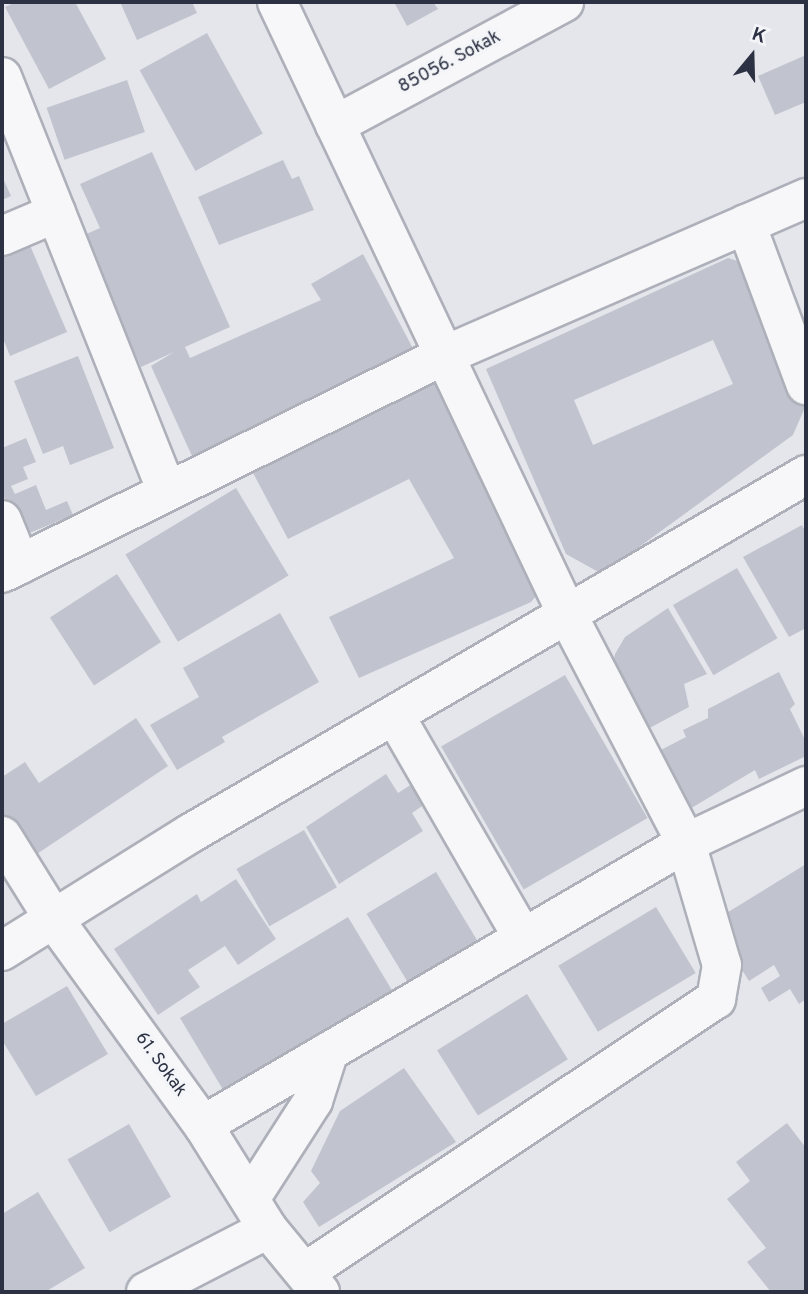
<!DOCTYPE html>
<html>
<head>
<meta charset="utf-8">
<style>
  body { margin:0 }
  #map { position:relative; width:808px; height:1294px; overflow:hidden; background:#e4e6eb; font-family:Overpass,sans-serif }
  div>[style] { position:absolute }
  .building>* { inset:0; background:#c1c4ce; transform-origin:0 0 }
  .roads { filter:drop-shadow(2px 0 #adb0b9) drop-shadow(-2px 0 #adb0b9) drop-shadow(0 2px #adb0b9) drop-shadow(0 -2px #adb0b9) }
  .minor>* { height:38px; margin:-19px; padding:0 19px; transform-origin:19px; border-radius:19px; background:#f7f7f9 }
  span { translate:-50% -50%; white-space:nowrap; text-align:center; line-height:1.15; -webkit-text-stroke:6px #f4f5f8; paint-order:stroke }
  .street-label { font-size:18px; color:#2c3143 }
  .frame { position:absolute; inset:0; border:4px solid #2c3143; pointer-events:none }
  .north { position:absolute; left:717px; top:21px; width:70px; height:70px; -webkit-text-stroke:5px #f4f5f8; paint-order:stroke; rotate:19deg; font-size:19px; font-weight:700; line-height:28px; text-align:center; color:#2c3143 }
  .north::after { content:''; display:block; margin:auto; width:24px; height:32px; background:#2c3143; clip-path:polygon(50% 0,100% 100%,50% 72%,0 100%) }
</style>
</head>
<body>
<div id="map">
  <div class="building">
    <div style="clip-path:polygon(16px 2px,75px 2px,106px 59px,49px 89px,5px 7px)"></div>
    <div style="clip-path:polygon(120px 2px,192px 2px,197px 13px,137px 40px)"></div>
    <div style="clip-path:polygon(394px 2px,433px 2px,438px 9px,407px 26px)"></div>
    <div style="left:207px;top:33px;width:115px;height:77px;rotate:61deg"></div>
    <div style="clip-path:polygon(806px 55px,806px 102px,775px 115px,758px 76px)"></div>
    <div style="left:127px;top:80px;width:55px;height:85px;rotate:71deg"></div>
    <div style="clip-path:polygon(152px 152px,230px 327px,185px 347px,190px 358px,321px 300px,311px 284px,363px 254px,417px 356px,192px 456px,151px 366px,174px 352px,141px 367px,82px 236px,100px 228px,80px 184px)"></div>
    <div style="clip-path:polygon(283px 160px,292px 179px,299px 176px,314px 210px,219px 245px,198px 197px)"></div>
    <div style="clip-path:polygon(2px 176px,11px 196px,2px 200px)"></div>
    <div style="clip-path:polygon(26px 236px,67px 332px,10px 356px,2px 336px,2px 247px)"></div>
    <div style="clip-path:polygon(evenodd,728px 258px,751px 265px,806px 405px,793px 435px,602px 574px,566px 554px,486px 369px,728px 258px,713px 340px,733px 384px,593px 445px,574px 400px,713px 340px)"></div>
    <div style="clip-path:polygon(78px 356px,114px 448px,70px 465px,63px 446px,43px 454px,14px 381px)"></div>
    <div style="clip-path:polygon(438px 378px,542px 589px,531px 602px,359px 678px,329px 617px,454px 558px,409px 479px,288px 539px,252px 471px)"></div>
    <div style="clip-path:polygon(26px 438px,36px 462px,23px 467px,28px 479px,11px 486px,15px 494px,36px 485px,46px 510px,67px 501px,73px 515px,20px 537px,2px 492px,2px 448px)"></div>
    <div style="left:236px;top:488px;width:102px;height:129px;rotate:59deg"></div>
    <div style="clip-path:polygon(802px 525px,806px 533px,806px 628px,789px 637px,743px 557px)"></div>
    <div style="left:737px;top:568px;width:81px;height:74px;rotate:60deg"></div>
    <div style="left:117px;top:574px;width:81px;height:80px;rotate:57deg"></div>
    <div style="clip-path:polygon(668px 608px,707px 674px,684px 684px,689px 707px,642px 732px,611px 676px,615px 654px,625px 637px)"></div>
    <div style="clip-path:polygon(280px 613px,319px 682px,222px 737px,225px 742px,177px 770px,150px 725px,199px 697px,183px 668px)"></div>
    <div style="clip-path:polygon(779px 672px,795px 704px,790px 709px,806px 742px,806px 756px,759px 779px,755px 770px,683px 813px,653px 754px,686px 737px,683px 730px,708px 718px,708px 709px)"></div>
    <div style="left:565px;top:675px;width:165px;height:143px;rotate:60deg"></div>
    <div style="clip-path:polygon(136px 718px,168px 766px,25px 862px,2px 827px,2px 777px,25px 762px,39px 783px)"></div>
    <div style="clip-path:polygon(386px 774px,398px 793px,412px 784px,425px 804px,412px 813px,423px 831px,339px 884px,306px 827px)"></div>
    <div style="left:304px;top:830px;width:66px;height:78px;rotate:60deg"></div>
    <div style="clip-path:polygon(806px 864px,806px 999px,799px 1004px,790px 989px,769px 1002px,761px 988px,780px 976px,774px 965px,749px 981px,712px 922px)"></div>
    <div style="left:436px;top:872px;width:92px;height:81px;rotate:59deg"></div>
    <div style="clip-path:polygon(236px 879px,276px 939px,238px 965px,225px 946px,188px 970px,200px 987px,158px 1015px,114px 949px,197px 894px,201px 902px)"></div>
    <div style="left:656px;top:907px;width:77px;height:114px;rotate:59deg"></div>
    <div style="left:348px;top:917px;width:93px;height:196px;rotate:59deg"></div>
    <div style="clip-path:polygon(67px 986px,108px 1054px,36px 1096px,2px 1040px,2px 1024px)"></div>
    <div style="left:527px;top:994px;width:77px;height:106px;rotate:58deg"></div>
    <div style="clip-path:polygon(404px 1068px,456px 1142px,319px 1227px,303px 1202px,320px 1183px,311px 1171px,340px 1111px)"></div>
    <div style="clip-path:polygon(787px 1123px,806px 1148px,806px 1292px,771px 1292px,747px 1262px,766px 1248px,727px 1199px,750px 1181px,736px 1162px)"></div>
    <div style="left:129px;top:1124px;width:84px;height:71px;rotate:60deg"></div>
    <div style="clip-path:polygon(38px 1192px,85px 1268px,45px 1292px,2px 1292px,2px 1214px)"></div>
  </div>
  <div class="roads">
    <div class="minor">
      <div style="left:277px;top:2px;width:679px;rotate:64.64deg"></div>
      <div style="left:568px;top:616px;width:256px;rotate:62.5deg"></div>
      <div style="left:686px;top:843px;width:127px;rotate:73.6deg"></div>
      <div style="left:722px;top:965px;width:35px;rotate:100deg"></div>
      <div style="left:716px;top:999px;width:493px;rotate:146.4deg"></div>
      <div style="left:2px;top:77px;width:446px;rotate:68.3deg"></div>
      <div style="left:335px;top:125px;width:260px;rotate:-28.2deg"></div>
      <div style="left:746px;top:224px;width:172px;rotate:69.6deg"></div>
      <div style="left:2px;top:236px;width:59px;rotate:-23.1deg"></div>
      <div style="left:2px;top:520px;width:48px;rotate:67.8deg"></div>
      <div style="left:2px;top:573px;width:491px;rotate:-26.2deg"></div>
      <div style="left:443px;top:356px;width:396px;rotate:-23.5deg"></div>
      <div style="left:395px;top:716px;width:256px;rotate:60deg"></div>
      <div style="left:2px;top:836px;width:97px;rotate:58.1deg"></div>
      <div style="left:53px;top:918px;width:256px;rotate:54.1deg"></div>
      <div style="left:203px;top:1125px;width:123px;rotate:58deg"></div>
      <div style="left:268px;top:1229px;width:82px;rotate:50.5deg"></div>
      <div style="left:2px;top:951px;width:223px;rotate:-32deg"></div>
      <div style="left:191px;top:833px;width:712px;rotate:-30.2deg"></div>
      <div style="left:203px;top:1125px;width:559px;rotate:-30.28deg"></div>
      <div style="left:686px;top:843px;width:133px;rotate:-25.4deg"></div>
      <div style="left:250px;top:1199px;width:117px;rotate:-57.3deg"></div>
      <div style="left:313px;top:1101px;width:52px;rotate:-72.3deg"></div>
      <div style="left:146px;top:1292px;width:137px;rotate:-27.3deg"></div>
    </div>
  </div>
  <div class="street-label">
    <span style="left:450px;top:63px;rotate:-28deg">85056. Sokak</span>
    <span style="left:160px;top:1065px;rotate:54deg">61. Sokak</span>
  </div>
  <div class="frame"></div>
  <div class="north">K</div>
</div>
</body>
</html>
